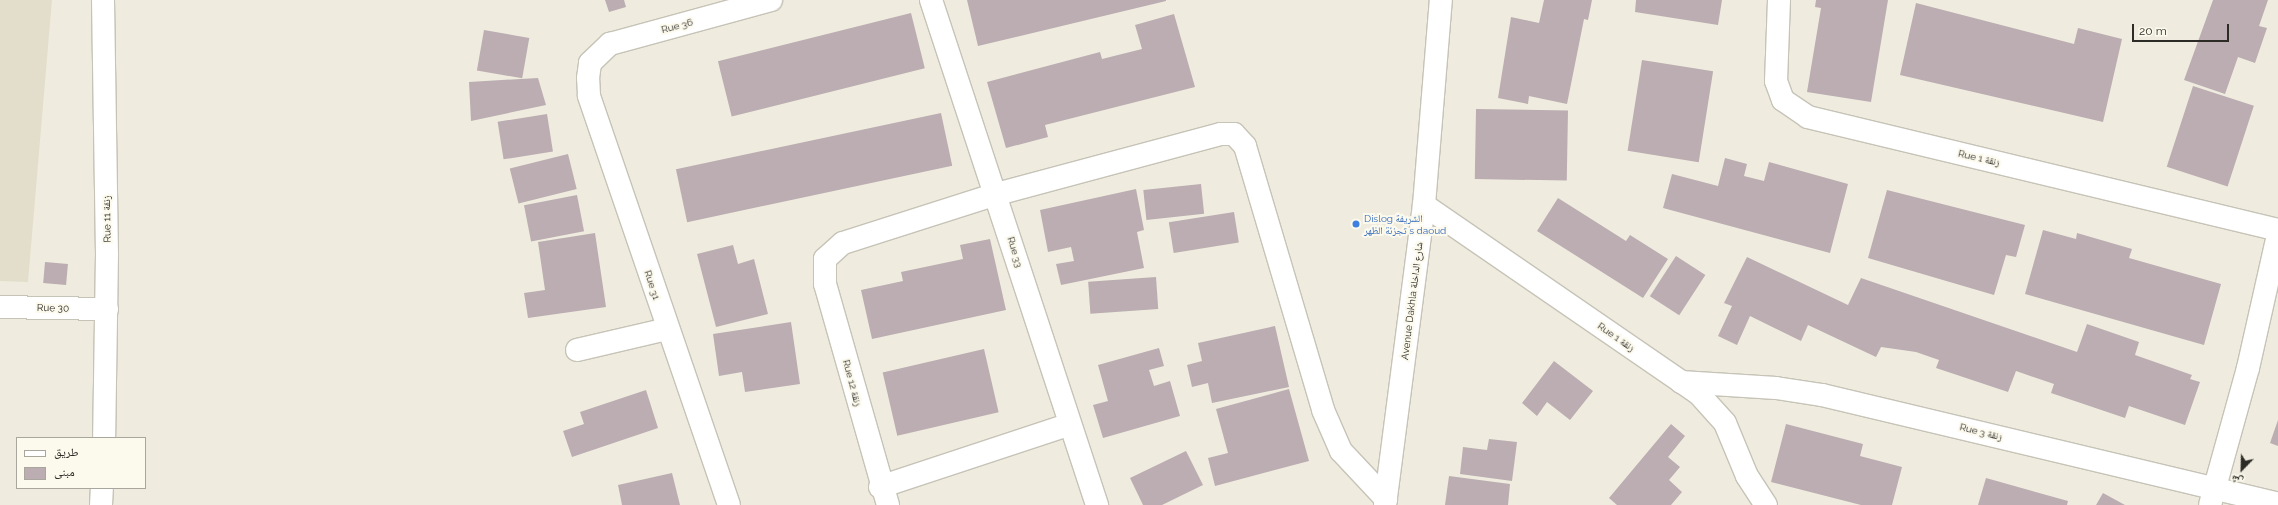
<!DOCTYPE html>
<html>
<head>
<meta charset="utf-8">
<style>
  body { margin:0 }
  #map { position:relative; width:2278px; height:505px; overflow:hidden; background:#efecdf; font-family:Raleway,"Noto Naskh Arabic",sans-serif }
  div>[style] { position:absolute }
  .built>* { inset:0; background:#e3decc }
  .building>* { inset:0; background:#bbadb1; transform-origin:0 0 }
  .roads { filter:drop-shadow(1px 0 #c6c3b7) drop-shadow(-1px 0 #c6c3b7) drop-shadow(0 1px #c6c3b7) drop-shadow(0 -1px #c6c3b7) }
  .minor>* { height:22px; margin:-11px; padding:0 11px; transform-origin:11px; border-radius:11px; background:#fff }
  .dots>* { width:11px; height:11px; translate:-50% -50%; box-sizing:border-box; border:2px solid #fcf9ed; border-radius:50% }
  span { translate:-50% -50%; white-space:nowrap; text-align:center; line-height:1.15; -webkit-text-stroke:4px #fcf9ed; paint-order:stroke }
  .street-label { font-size:10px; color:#2c2b26 }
  .shop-label { font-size:10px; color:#366cbe }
  .left { translate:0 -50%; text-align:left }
  .legend { position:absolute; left:16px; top:437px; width:130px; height:52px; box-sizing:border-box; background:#fcf9ed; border:1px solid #a9a79d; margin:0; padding:5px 7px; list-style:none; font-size:12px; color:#2c2b26 }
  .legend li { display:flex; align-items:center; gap:8px; height:20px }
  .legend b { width:20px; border:1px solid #a9a79d }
  .north { position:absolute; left:2222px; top:449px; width:40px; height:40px; -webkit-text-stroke:3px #fcf9ed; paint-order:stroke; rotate:203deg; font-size:11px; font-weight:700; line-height:16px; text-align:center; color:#2c2b26 }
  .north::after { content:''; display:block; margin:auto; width:14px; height:18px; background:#2c2b26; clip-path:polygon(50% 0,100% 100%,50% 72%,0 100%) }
  .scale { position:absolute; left:2132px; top:24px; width:97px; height:18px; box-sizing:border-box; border:2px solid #2c2b26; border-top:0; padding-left:5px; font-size:12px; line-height:14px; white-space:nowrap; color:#2c2b26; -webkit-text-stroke:3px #fcf9ed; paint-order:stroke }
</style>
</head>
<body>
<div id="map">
  <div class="built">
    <div style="clip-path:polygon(0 0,52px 0,28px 282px,0 281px)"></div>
  </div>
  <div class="building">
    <div style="clip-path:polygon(605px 0,624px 0,626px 7px,609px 12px)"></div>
    <div style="clip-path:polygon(967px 0,1166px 0,1166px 1px,978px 46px)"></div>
    <div style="clip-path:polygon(1544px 0,1592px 0,1588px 20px,1584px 19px,1567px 104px,1529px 96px,1528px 104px,1498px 98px,1511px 17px,1539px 23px)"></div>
    <div style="clip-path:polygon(1636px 0,1722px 0,1718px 25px,1635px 12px)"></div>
    <div style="clip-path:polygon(1816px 0,1888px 0,1871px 102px,1807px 92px,1821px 8px,1815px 7px)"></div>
    <div style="clip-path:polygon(2213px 0,2268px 0,2259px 26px,2267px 28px,2255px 63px,2238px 57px,2225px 94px,2184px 80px)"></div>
    <div style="clip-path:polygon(1916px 3px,2074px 44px,2078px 28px,2122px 39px,2103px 122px,1900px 75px)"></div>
    <div style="left:911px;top:13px;width:57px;height:199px;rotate:76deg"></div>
    <div style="clip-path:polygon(1174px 14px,1195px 87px,1045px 125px,1048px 137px,1006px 148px,987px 82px,1100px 52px,1102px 59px,1142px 49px,1135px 25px)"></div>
    <div style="left:484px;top:30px;width:46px;height:41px;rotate:10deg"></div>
    <div style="left:1642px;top:60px;width:72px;height:92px;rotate:9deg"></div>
    <div style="clip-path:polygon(538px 78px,546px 105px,471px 121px,469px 82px)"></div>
    <div style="left:2193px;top:86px;width:64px;height:85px;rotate:18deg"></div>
    <div style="left:1476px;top:109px;width:92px;height:70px;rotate:1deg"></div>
    <div style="left:941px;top:113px;width:54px;height:271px;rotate:78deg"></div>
    <div style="left:547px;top:114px;width:38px;height:50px;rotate:81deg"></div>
    <div style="left:568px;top:154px;width:36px;height:60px;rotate:76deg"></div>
    <div style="clip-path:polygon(1725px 158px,1747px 164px,1744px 176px,1764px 181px,1769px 162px,1848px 184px,1830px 253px,1663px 208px,1672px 174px,1718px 186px)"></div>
    <div style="left:1201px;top:184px;width:30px;height:58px;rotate:84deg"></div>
    <div style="clip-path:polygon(1136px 189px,1144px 230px,1137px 232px,1144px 268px,1061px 285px,1056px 264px,1074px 261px,1071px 247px,1048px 252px,1040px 210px)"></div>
    <div style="clip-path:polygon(1887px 190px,2025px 225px,2016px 257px,2006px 255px,1994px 295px,1868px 258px)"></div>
    <div style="left:577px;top:195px;width:37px;height:54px;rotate:79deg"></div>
    <div style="clip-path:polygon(1558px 198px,1626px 241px,1630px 235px,1668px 259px,1643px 298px,1537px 231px)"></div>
    <div style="left:1234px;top:212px;width:31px;height:66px;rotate:81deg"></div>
    <div style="clip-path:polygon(2043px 230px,2076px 239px,2077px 233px,2132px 249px,2129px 258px,2221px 284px,2204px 345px,2025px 294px)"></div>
    <div style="clip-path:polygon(595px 233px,606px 307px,528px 318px,524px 293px,545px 290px,538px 242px)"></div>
    <div style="clip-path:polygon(990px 239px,1006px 310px,872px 339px,861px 290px,903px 281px,901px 272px,963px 259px,960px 245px)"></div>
    <div style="clip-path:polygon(733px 245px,738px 264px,754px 259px,768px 314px,716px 327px,697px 254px)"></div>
    <div style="left:1676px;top:256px;width:35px;height:48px;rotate:33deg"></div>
    <div style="clip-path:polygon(1747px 257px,1848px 305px,1861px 278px,2077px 352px,2087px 324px,2139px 342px,2135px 355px,2192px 375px,2190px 379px,2200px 382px,2185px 425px,2129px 406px,2125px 418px,2051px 393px,2054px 384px,2016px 371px,2008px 392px,1936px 368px,1939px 360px,1916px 352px,1881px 347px,1876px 357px,1808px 325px,1801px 341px,1750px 316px,1737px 345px,1718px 336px,1732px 306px,1724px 303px)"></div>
    <div style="left:45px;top:262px;width:23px;height:21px;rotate:5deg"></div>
    <div style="left:1156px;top:277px;width:32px;height:68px;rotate:86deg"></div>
    <div style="clip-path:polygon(791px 322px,800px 384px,745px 392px,742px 372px,719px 376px,713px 334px)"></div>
    <div style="clip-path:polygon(1275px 326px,1289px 387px,1212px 403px,1208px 383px,1192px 387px,1187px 365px,1202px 361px,1198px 343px)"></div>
    <div style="clip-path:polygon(1159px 348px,1164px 366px,1149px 370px,1154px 386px,1170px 381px,1180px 416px,1103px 438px,1093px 405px,1108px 401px,1098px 365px)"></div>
    <div style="left:984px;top:349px;width:65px;height:104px;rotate:77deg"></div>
    <div style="clip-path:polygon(1554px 361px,1593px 391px,1570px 420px,1547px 402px,1537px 416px,1522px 403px)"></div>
    <div style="clip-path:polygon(1289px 389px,1309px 461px,1215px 486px,1208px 458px,1228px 453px,1216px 409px)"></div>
    <div style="clip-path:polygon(646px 390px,658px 428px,572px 457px,563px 431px,584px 424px,580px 412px)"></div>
    <div style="clip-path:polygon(2278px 420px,2278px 446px,2270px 443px)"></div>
    <div style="clip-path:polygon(1671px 424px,1685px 436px,1668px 457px,1680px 467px,1669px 480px,1682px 492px,1671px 505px,1617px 505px,1609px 498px)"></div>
    <div style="clip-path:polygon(1786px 424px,1863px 444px,1860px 456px,1902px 467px,1892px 505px,1861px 505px,1771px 482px)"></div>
    <div style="clip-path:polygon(1489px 439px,1517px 442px,1512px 481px,1460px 474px,1463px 447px,1487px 450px)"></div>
    <div style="clip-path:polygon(1186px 451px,1203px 485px,1162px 505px,1143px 505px,1130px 478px)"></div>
    <div style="clip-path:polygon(672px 473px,680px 505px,622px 505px,618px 485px)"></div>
    <div style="clip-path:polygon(1449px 476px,1510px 484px,1508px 505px,1445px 505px)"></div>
    <div style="clip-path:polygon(1986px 478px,2068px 501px,2067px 505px,1978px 505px)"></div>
    <div style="clip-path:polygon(2103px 493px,2125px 505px,2096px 505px)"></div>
  </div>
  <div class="roads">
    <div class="minor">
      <div style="left:103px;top:0;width:254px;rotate:89.1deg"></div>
      <div style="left:107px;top:254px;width:184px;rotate:90.9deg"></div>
      <div style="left:931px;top:0;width:532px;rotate:71.8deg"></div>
      <div style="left:1779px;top:0;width:81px;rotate:92.1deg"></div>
      <div style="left:1776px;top:81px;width:20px;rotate:70deg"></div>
      <div style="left:1783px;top:100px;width:30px;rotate:34deg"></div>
      <div style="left:1808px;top:117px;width:483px;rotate:13.5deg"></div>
      <div style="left:1424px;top:205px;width:332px;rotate:34.5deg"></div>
      <div style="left:1698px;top:393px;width:40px;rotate:48deg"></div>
      <div style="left:1725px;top:423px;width:57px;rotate:67.5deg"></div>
      <div style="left:1747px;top:476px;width:35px;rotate:57deg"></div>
      <div style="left:0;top:307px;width:107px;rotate:1.1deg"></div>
      <div style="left:577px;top:350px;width:92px;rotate:-13.1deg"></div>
      <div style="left:1681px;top:382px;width:95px;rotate:3.6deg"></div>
      <div style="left:1776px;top:388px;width:47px;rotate:8.7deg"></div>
      <div style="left:1822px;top:395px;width:469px;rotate:13.4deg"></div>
      <div style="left:880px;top:487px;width:197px;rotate:-18.3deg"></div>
      <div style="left:101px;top:505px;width:17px;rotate:-87deg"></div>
      <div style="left:729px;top:505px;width:433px;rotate:-108.9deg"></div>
      <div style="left:589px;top:95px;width:17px;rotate:-93deg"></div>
      <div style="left:588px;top:78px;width:15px;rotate:-82deg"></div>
      <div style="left:590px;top:63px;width:28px;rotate:-44deg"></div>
      <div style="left:610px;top:44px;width:167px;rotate:-15.3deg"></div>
      <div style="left:888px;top:505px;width:230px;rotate:-105.9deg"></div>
      <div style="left:825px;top:284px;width:25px;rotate:-90deg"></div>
      <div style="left:825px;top:259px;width:24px;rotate:-42deg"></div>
      <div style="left:843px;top:243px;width:162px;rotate:-17.7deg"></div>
      <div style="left:997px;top:194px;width:232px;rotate:-15deg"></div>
      <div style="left:1221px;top:134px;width:13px"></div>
      <div style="left:1234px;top:134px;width:16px;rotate:47deg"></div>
      <div style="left:1245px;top:146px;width:275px;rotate:73.5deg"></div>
      <div style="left:1323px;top:410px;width:45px;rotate:66.3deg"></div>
      <div style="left:1341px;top:451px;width:66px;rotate:46.8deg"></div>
      <div style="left:1385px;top:505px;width:303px;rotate:-82.6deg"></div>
      <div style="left:1424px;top:205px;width:206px;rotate:-85.3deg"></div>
      <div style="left:2210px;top:505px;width:142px;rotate:-74.5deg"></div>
      <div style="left:2248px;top:368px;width:136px;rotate:-77.3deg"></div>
    </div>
  </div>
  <div class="dots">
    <div style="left:1356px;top:224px;background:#3f7fe0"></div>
  </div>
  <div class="street-label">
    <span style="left:677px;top:26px;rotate:-15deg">Rue 36</span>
    <span style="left:1979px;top:158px;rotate:13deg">Rue 1 زنقة</span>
    <span style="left:107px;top:219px;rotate:-91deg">Rue 11 زنقة</span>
    <span style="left:1015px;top:252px;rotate:73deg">Rue 33</span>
    <span style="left:652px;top:285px;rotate:72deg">Rue 31</span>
    <span style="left:1412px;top:301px;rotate:-83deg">Avenue Dakhla شارع الداخلة</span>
    <span style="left:53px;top:308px;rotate:1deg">Rue 30</span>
    <span style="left:1616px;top:337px;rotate:35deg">Rue 1 زنقة</span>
    <span style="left:852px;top:383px;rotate:75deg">Rue 12 زنقة</span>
    <span style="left:1981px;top:432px;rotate:14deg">Rue 3 زنقة</span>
  </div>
  <div class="shop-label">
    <span class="left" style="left:1364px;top:224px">Dislog الشريفة<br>تجزئة الظهر s daoud</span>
  </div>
  <ul class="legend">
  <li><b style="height:5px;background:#fff"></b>طريق</li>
  <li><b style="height:11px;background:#bbadb1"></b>مبنى</li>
  </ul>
  <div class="north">ش</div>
  <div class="scale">20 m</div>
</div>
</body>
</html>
